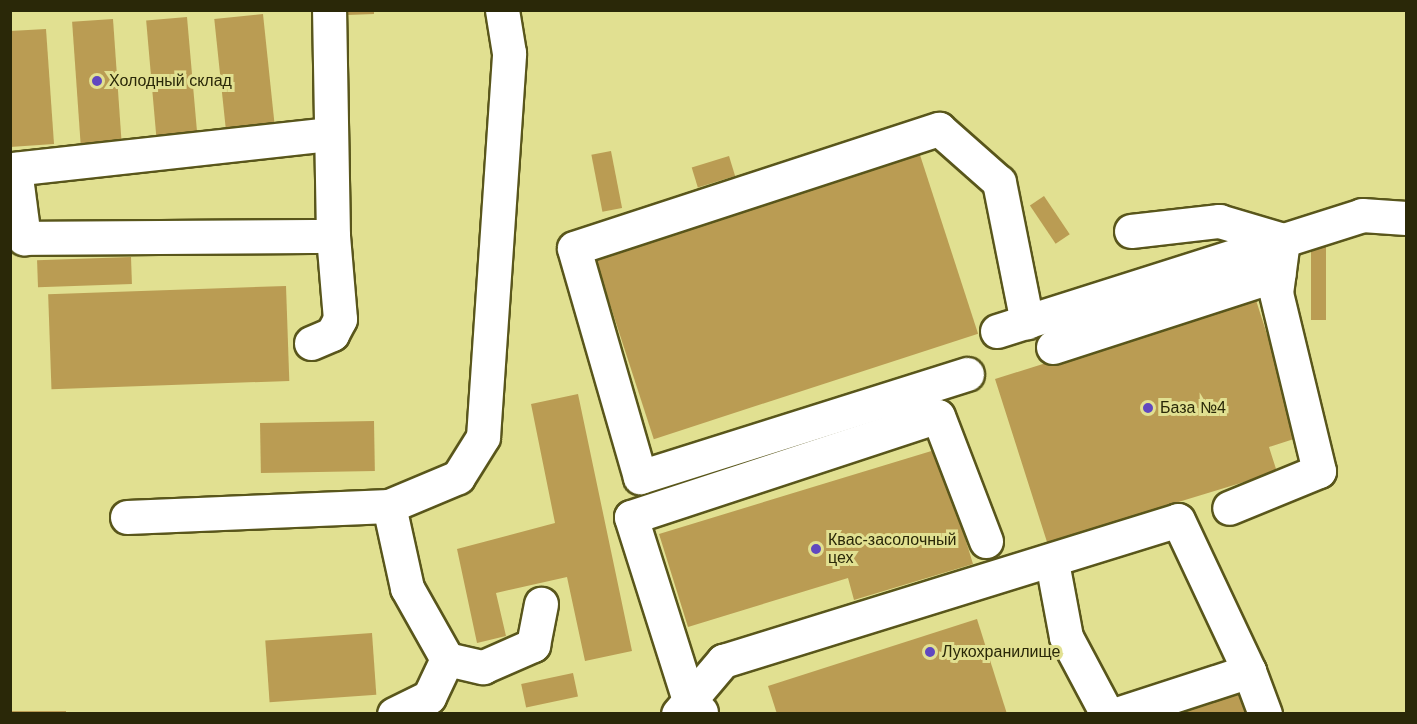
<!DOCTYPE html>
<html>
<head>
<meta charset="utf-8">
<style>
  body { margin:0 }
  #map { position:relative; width:1417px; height:724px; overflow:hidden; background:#e1e091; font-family:Arial,sans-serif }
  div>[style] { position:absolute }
  .building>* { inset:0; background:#ba9c53; transform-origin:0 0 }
  .roads { filter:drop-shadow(2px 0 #59561b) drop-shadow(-2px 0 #59561b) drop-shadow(0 2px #59561b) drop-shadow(0 -2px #59561b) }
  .minor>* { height:33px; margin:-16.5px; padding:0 16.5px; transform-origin:16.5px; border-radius:16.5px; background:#fff }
  .dots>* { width:16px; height:16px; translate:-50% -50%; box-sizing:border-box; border:3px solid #e1e091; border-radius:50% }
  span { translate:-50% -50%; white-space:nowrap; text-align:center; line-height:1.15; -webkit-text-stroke:6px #e1e091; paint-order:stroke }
  .poi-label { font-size:16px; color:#2a2808 }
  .left { translate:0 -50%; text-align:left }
  .frame { position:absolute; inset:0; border:12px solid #2a2808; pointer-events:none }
</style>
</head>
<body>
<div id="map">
  <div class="building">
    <div style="clip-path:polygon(347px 10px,374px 10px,374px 14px,347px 15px)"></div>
    <div style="left:263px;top:14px;width:114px;height:49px;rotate:84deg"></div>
    <div style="left:187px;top:17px;width:121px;height:41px;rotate:85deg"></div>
    <div style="left:113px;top:19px;width:122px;height:41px;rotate:86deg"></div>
    <div style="clip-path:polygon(46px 29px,54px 144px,10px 147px,10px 31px)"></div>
    <div style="left:611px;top:151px;width:58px;height:20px;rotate:79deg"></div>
    <div style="left:920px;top:155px;width:188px;height:341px;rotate:72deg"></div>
    <div style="left:729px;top:156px;width:21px;height:39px;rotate:73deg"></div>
    <div style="left:1044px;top:196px;width:46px;height:17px;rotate:56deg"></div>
    <div style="left:1311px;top:247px;width:15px;height:73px"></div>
    <div style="left:131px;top:257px;width:27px;height:94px;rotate:88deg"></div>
    <div style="left:286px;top:286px;width:95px;height:238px;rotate:88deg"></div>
    <div style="clip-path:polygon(1255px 297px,1300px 437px,1269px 447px,1277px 472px,1047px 542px,995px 379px)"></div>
    <div style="clip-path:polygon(578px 394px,632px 651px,585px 661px,567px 577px,496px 593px,506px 636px,477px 643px,457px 549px,555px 523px,531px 404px)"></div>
    <div style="left:374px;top:421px;width:50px;height:114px;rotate:89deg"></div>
    <div style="clip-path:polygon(938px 449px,973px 564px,854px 600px,848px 578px,688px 627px,659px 534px)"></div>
    <div style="clip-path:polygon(977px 619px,1007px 714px,777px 714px,768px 686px)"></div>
    <div style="left:372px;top:633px;width:62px;height:107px;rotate:86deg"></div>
    <div style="left:573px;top:673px;width:24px;height:53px;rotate:78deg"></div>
    <div style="clip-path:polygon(1243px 689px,1251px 714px,1165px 714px)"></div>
    <div style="left:10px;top:711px;width:56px;height:3px"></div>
  </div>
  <div class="roads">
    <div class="minor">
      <div style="left:330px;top:134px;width:317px;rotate:173.7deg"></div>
      <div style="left:15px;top:169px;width:70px;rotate:82.6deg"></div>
      <div style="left:24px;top:238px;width:309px;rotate:-0.4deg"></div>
      <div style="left:1131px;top:231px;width:89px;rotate:-6.5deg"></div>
      <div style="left:1219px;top:221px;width:67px;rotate:16.5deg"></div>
      <div style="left:1283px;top:240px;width:53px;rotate:97.5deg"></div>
      <div style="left:1276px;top:293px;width:183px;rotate:76.4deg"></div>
      <div style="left:1319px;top:471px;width:97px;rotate:157.7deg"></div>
      <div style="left:997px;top:331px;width:383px;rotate:-17.6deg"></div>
      <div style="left:1362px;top:215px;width:44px;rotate:3.9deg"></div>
      <div style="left:311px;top:343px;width:23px;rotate:-23deg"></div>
      <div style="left:332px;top:334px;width:17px;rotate:-62deg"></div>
      <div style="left:340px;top:319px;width:83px;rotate:-94.8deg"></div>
      <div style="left:333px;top:236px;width:226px;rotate:-91deg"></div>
      <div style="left:1053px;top:347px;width:237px;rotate:-17.9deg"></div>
      <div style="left:967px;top:374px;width:343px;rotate:162.5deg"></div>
      <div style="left:640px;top:477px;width:238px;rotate:-106.1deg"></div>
      <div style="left:574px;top:248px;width:384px;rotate:-18.1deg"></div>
      <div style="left:939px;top:129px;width:80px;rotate:41.5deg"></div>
      <div style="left:999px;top:182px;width:143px;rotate:78.7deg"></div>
      <div style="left:389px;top:506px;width:84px;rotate:77.6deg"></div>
      <div style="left:407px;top:588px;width:81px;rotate:60.6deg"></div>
      <div style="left:447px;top:659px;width:37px;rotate:13deg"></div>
      <div style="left:483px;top:667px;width:55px;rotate:-23.7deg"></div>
      <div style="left:533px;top:645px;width:42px;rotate:-79deg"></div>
      <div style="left:127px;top:517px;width:262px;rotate:-2.4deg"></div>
      <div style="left:389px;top:506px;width:75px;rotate:-22.8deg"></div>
      <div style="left:458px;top:477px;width:47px;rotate:-58deg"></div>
      <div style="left:483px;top:437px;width:385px;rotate:-86.1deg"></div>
      <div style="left:509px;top:53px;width:44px;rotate:-99.2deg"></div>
      <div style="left:1052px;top:562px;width:76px;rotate:79.4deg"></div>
      <div style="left:1066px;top:637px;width:87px;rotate:62deg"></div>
      <div style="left:701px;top:712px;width:17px;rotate:-135deg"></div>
      <div style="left:689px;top:700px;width:192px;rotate:-107.6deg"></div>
      <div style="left:631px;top:517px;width:323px;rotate:-18.2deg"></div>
      <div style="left:938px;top:416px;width:134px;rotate:69deg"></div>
      <div style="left:394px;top:714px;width:39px;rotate:-26deg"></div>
      <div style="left:429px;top:697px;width:42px;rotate:-64.7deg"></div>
      <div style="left:678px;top:714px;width:70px;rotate:-49.7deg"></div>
      <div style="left:723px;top:661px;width:476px;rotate:-17.2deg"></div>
      <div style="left:1178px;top:520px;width:167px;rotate:64.8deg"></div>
      <div style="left:1117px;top:714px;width:139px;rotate:-18deg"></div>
      <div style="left:1249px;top:671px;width:46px;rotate:69.6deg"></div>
    </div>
  </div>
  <div class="dots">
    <div style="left:97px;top:81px;background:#6048c0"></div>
    <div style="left:1148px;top:408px;background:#6048c0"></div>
    <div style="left:816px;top:549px;background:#6048c0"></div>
    <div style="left:930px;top:652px;background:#6048c0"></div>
  </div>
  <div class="poi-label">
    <span class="left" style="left:109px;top:81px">Холодный склад</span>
    <span class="left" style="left:1160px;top:408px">База №4</span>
    <span class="left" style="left:828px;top:549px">Квас-засолочный<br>цех</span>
    <span class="left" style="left:942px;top:652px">Лукохранилище</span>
  </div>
  <div class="frame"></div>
</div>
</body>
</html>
